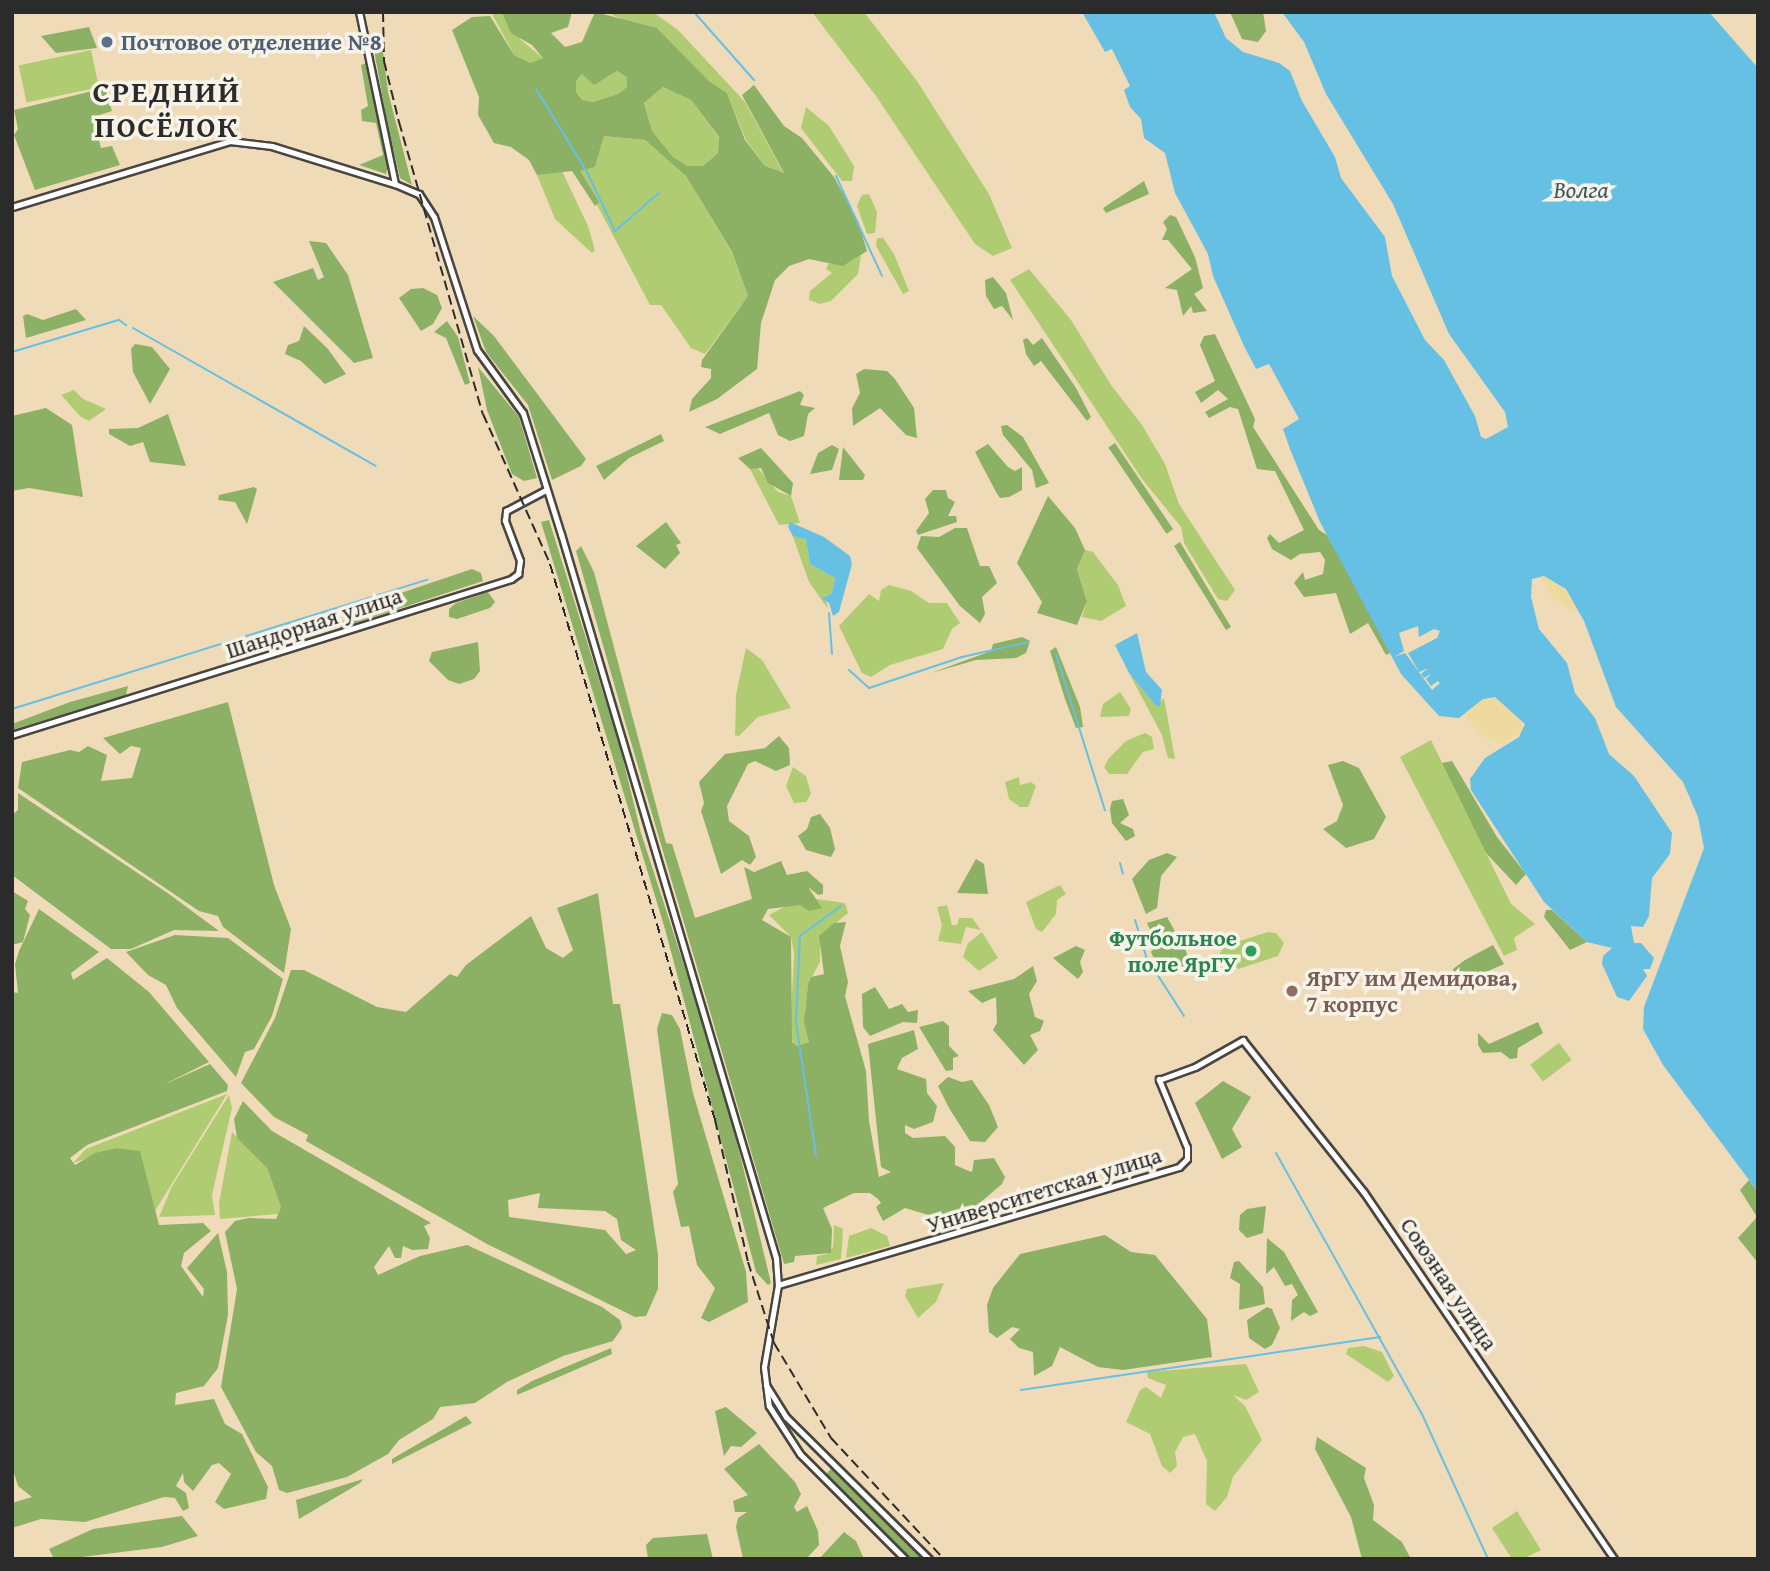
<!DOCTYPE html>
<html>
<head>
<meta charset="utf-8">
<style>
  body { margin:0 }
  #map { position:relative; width:1770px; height:1571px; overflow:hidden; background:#f0dbb9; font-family:"Gentium Book Plus",serif }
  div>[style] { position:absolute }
  .green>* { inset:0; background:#b0cc72; transform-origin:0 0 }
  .forest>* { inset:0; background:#8cb064; transform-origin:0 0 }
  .sand>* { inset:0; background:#eeda9e }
  .water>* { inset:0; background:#66c0e3 }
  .pier>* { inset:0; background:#f0dbb9 }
  .stream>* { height:2px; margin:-1px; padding:0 1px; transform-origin:1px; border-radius:1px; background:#66c0e3 }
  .roads { filter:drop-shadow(2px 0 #494540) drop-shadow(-2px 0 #494540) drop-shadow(0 2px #494540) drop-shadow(0 -2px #494540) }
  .minor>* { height:4.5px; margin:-2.25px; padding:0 2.25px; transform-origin:2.25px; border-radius:2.25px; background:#fff }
  .major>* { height:5px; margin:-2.5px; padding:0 2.5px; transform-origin:2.5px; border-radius:2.5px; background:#fff }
  .rail>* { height:2px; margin-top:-1px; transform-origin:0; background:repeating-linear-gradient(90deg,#2b2b2b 0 10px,transparent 0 15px) }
  .dots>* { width:19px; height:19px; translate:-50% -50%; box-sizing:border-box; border:4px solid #f7f3e8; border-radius:50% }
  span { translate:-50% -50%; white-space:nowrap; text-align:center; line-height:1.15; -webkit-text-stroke:7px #f7f3e8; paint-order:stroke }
  .service-label { font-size:23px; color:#4e5e75; font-weight:700 }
  .left { translate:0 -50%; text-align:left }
  .street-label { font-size:23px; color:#2b2b2b }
  .leisure-label { font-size:23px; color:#27864d; font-weight:700 }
  .right { translate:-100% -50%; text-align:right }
  .education-label { font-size:23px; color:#785e54; font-weight:700 }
  .water-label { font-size:24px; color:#3d5862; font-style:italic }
  .district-label { font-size:30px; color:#2b2b2b; font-weight:700; letter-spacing:2px }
  .frame { position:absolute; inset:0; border:14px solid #2b2b2b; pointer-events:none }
</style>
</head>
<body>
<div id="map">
  <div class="green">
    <div style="clip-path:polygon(491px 12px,502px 12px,521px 40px,543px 58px,530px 63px,514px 55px)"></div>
    <div style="clip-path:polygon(607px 12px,653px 12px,678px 30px,745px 102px,784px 174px,765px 166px,746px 140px,727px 93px,709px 81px,657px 28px,631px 24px)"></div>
    <div style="clip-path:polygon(812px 12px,864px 12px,917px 81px,989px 194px,1012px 248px,993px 256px,975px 244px,876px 96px)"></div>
    <div style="left:91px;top:50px;width:38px;height:74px;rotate:78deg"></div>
    <div style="clip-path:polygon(617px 71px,627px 77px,627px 87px,618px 94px,593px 102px,582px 100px,576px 92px,576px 81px,583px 73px,606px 78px)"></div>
    <div style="clip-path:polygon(663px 87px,691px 100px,719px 138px,718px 153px,703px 166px,688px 166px,673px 157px,652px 131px,644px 103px)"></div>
    <div style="clip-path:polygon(806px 107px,829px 126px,854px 166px,852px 181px,842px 181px,801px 128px)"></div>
    <div style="clip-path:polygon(604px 136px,645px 140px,686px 176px,732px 253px,748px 296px,705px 354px,691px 348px,661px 305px,650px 305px,579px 171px,595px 167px)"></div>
    <div style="clip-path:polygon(562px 171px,588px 226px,595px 250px,592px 253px,555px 219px,537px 175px)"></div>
    <div style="clip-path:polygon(869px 194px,877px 212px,875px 233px,867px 234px,857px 206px,862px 195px)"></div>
    <div style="clip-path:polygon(877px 238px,883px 238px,894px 254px,909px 291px,903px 294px,876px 246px)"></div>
    <div style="clip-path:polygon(861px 255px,858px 274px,831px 301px,820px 304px,809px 300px,810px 291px,832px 273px,826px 269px,829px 263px,844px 265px)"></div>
    <div style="clip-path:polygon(1029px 269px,1071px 320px,1111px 385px,1142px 425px,1165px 464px,1179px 504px,1235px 590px,1227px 601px,1218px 599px,1184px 543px,1181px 527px,1142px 479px,1010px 280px)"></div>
    <div style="clip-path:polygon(74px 390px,83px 399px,106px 409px,89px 421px,81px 417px,61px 395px)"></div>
    <div style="clip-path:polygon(757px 467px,778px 492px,791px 496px,800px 523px,779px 525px,750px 469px)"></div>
    <div style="clip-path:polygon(792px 534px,806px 538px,810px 564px,835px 578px,832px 593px,825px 596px,828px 609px,809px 582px)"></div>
    <div style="clip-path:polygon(1085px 550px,1093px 552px,1118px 585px,1126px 606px,1101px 621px,1082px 617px,1087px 600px,1077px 569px)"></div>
    <div style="clip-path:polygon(889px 585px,911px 591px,929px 603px,947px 603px,960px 623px,952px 629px,943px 649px,890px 665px,871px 677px,862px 673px,839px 626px,869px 594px,879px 601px,881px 590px)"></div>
    <div style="clip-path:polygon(746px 648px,762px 660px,791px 708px,758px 717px,739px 736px,735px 735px,736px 695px)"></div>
    <div style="clip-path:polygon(1129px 673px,1156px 706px,1164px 698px,1175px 759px,1168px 758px,1162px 735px)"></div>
    <div style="clip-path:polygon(1120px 692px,1131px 709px,1129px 716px,1100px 717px,1103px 704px)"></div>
    <div style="clip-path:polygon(1145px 733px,1152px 737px,1154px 749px,1143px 752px,1127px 774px,1109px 774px,1104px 767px,1109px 758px,1126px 741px)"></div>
    <div style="clip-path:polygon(1431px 740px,1511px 904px,1535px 924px,1514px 938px,1517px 950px,1504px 956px,1400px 757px)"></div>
    <div style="clip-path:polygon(793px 767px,806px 776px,811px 794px,806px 802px,794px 803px,786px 786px)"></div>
    <div style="clip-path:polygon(1019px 777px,1020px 785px,1031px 782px,1036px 786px,1028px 807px,1020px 807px,1009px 799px,1005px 782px)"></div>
    <div style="clip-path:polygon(1060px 885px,1066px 894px,1057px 900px,1056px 914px,1042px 932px,1036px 929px,1026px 902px)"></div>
    <div style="clip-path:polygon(803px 897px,845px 903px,848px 913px,820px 936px,820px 962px,808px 984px,805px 1012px,809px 1042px,796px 1047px,790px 1037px,794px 953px,791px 937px,769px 915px)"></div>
    <div style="clip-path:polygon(947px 905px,952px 925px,957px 925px,959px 918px,972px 918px,981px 930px,966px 927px,961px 944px,938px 941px,942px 925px,937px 907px)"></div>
    <div style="clip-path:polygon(982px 932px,998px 958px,979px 971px,963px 957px,968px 943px)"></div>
    <div style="clip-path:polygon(1268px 932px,1276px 933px,1284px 943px,1278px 956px,1235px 970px,1222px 966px,1219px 955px,1224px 946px)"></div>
    <div style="left:1559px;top:1043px;width:21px;height:36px;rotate:53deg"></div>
    <div style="clip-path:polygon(227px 1094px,155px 1211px,139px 1151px,117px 1148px,73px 1163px,86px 1149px)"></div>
    <div style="clip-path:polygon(229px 1095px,232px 1108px,212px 1195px,215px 1215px,159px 1217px,172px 1186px)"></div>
    <div style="clip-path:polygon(232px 1132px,267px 1168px,281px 1207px,278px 1214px,220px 1219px,219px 1203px)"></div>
    <div style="clip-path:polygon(834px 1225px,843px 1229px,841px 1259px,816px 1265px,817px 1256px,827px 1254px,833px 1247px)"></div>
    <div style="clip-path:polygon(871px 1228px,887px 1236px,890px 1246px,846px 1258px,849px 1236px)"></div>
    <div style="clip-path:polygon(944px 1283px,936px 1302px,918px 1318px,905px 1296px,907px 1289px)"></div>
    <div style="clip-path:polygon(1364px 1346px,1382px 1352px,1394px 1376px,1388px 1382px,1346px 1354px,1348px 1348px)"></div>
    <div style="clip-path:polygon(1246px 1364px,1259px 1392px,1246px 1400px,1233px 1395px,1245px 1406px,1262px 1440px,1233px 1477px,1227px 1497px,1215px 1511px,1206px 1504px,1207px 1461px,1195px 1434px,1183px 1437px,1175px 1452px,1177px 1466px,1170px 1473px,1162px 1466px,1150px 1434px,1126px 1422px,1140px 1390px,1146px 1387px,1161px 1398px,1166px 1385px,1148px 1378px,1147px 1372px)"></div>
    <div style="clip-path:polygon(1517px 1511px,1541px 1550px,1523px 1559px,1512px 1559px,1492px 1528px)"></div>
  </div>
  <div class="forest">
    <div style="clip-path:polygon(evenodd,502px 12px,572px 12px,568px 27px,551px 33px,565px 47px,582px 42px,595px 12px,657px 28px,709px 81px,727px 93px,745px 140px,765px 166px,784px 173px,742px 95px,754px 85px,784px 126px,802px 138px,834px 177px,858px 221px,867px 251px,843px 266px,809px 259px,789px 266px,775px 280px,761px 323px,757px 369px,717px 399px,689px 412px,692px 399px,711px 378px,711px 369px,701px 367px,702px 360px,748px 296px,732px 252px,686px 176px,645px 140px,604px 136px,595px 167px,580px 171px,599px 202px,595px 206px,572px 171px,537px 175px,529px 160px,511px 147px,494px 143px,478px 115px,479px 97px,452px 30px,472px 17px,490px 16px,514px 55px,530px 63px,543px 58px,532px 45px,511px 33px,502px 12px,617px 71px,627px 77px,627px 87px,618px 94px,593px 102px,582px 100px,576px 92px,576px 81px,582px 74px,594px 85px,617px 71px,502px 12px,663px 87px,691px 100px,719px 137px,718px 153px,703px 166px,688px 166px,673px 157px,652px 131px,644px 103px,663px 87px)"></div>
    <div style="clip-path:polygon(1230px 12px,1263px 12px,1266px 31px,1258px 42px,1242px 39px)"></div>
    <div style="clip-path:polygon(89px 27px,97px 48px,56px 53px,41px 36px)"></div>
    <div style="clip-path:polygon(381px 36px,388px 92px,412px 185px,400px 178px,388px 127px,372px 39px)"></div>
    <div style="clip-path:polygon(366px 63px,388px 167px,386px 174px,359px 165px,383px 155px,376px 123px,362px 121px,361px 110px,368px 106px,361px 65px)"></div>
    <div style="clip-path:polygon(105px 88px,112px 111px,93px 117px,101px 148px,112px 146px,120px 165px,35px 190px,14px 135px,18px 129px,14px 110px)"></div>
    <div style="clip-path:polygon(1144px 181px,1149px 194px,1106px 213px,1103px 208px)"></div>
    <div style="clip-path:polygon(1170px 215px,1176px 217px,1195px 257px,1203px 288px,1194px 294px,1207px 311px,1193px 313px,1191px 306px,1183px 316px,1177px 290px,1165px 288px,1192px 269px,1168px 240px,1162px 240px,1167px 229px,1163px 222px)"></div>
    <div style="clip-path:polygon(309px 241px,326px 243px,348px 275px,373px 358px,354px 363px,273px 282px,313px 268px,318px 280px,324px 277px)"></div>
    <div style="clip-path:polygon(993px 277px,1006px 293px,1013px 320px,1002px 306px,994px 309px,986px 296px,985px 280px)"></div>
    <div style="clip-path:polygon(423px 288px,437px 295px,442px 308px,433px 324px,421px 331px,399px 298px,411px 289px)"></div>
    <div style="clip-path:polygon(76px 309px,86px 320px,26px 338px,23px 316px,27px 314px,43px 320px)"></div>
    <div style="clip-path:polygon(473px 316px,494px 336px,586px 459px,581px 466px,552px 480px,528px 405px,486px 352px)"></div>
    <div style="clip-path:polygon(447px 321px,458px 337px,470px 383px,465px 385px,446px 338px,434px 332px)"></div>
    <div style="clip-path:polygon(304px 326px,328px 349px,346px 374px,325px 384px,301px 361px,285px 354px,288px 345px,299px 341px)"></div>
    <div style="clip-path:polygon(1215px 334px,1255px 419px,1253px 427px,1319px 530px,1327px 535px,1392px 652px,1386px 655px,1368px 623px,1350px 634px,1336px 593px,1304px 597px,1294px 583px,1303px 572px,1305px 580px,1323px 574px,1325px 560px,1320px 552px,1300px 554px,1291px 560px,1272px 549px,1267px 538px,1270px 534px,1279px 543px,1304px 530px,1275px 471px,1257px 469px,1238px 409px,1230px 407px,1209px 418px,1205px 412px,1228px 399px,1218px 390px,1201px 403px,1195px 392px,1215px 381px,1200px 345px,1204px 336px)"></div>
    <div style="clip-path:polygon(1027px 338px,1033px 345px,1042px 338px,1076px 388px,1091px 417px,1087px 421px,1041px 361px,1034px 366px,1026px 354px,1023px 340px)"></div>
    <div style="clip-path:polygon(135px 344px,152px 347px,170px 369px,150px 404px,133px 372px,131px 349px)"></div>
    <div style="clip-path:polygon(478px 367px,519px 417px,537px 478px,524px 481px,512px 474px,487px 410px)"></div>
    <div style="clip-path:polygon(864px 369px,887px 371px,895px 379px,914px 408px,917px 438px,906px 435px,880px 408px,853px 426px,852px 408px,860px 393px,856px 374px)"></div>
    <div style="clip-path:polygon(800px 391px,804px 395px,800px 405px,815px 408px,808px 414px,804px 436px,790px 441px,778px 435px,769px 413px,720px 434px,705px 427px)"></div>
    <div style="clip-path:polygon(46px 408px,72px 425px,83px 497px,29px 488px,12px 491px,12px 416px)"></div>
    <div style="clip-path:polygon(168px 414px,186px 466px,150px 462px,143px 442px,130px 446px,109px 434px,109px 429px,138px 428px)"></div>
    <div style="clip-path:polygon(1007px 425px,1023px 437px,1049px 483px,1036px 488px,1032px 470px,1003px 435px,1001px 426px)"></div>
    <div style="clip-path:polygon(661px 434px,664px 441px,629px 458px,604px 480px,596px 466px)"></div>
    <div style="left:1115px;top:443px;width:104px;height:8px;rotate:56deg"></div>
    <div style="clip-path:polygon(988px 444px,1008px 467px,1015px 471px,1022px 467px,1022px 490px,1009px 497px,1000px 498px,996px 492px,975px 452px)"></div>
    <div style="clip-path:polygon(832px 445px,839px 449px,832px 470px,810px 474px,818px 453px)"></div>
    <div style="clip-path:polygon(843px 447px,865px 475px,863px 480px,839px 480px)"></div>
    <div style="clip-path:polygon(761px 448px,793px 483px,791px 496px,768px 483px,761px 468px,750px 469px,738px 458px)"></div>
    <div style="clip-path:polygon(254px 487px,257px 489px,247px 524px,235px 502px,218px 500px,219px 495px)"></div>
    <div style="clip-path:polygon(933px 490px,946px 490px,948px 498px,955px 502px,948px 516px,956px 516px,957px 522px,918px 535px,916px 531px,929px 513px,925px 499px)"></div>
    <div style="clip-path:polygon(1048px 496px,1075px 528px,1085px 550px,1077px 569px,1087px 601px,1077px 625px,1037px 613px,1042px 602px,1017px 563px)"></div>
    <div style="clip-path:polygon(549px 520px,620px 747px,641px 833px,724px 1088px,771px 1283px,768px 1285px,756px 1272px,665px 929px,541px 522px)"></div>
    <div style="clip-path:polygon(666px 522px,681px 543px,676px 545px,680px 553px,665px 569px,636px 546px)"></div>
    <div style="clip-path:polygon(955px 528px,967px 528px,980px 566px,989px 566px,997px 583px,982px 597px,985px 614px,980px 623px,960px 606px,917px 548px,921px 536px,939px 537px)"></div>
    <div style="clip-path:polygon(1180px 542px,1231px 627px,1226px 630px,1174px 546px)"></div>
    <div style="clip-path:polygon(581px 546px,594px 572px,666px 843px,672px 844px,695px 918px,752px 899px,744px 867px,754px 872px,781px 861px,787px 875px,807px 871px,823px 885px,823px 894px,818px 895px,808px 887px,822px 908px,809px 911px,800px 905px,768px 909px,762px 920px,791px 937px,792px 1042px,797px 1046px,809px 1042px,804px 1022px,808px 984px,811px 977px,824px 974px,819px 936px,834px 923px,846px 922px,840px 946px,848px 982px,845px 996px,866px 1071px,869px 1121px,879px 1177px,891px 1172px,881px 1167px,868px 1044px,914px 1030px,918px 1049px,902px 1058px,897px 1069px,926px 1079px,927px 1093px,937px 1106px,933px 1122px,914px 1129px,905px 1125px,905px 1133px,913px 1138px,945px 1136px,955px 1147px,955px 1165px,969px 1171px,972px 1172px,974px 1160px,994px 1158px,1005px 1177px,1002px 1184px,975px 1207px,942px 1219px,905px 1208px,883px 1221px,876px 1207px,881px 1203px,878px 1199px,870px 1193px,854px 1193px,823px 1208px,832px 1229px,831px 1253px,795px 1256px,794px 1262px,784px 1264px,621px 708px,576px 551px)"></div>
    <div style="clip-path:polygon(472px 569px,481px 573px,483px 581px,340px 628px,340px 622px,392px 596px)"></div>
    <div style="clip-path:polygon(488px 592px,495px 602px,490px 608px,457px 619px,449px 617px,449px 609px,456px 603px)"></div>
    <div style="clip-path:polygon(1022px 637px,1030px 641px,1026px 653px,1016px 658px,976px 660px,931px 673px,991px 651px,993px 644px)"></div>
    <div style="clip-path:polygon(478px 642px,480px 671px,474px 679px,459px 684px,448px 680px,429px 661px,432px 652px)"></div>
    <div style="clip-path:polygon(1056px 647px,1080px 707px,1083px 727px,1076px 728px,1065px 699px,1050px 651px)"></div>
    <div style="clip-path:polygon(128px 686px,126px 695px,12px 730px,12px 724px,70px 702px)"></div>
    <div style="clip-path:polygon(228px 702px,274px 885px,291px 929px,284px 973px,223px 927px,218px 916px,199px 911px,18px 788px,22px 762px,70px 750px,79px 752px,88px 746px,107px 755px,101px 781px,132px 778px,141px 748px,131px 746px,120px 754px,103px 738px)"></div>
    <div style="clip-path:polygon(779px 736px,789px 748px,790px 765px,776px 771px,755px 761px,748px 764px,727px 806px,729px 821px,749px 836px,756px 857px,750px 865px,742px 860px,721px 874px,701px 811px,704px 803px,699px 782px,725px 754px,765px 748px)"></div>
    <div style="clip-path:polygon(1343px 761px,1359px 768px,1386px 817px,1374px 839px,1346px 848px,1323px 829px,1337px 821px,1343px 805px,1328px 765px)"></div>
    <div style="clip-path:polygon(1452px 761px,1497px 837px,1526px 874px,1516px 885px,1486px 853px,1442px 763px)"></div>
    <div style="clip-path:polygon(18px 793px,169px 894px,219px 931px,174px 930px,131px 949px,111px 949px,12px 875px,12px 815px,18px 810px)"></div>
    <div style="clip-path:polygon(1123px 799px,1129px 815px,1120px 823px,1133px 829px,1135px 836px,1126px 841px,1112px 823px,1110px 809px,1112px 801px)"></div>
    <div style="clip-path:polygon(820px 814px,830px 828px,835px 849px,831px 857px,806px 850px,798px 836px,807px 829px,811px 817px)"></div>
    <div style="clip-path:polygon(1167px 853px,1177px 857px,1161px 876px,1157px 908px,1146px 914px,1132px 879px,1149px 860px)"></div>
    <div style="clip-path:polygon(976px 859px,984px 864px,988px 894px,957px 893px)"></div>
    <div style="clip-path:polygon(12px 891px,28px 901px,25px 909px,30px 915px,23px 942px,12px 945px)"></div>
    <div style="clip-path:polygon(evenodd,598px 893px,613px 1004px,620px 1004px,658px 1254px,658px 1289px,646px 1316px,635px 1317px,487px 1244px,306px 1141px,308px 1135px,274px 1117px,241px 1083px,275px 1018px,291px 970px,304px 970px,377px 1007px,406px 1012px,450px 974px,457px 977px,466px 965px,531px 916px,546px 948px,563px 958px,573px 950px,557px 908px,598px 893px,540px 1193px,538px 1208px,605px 1211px,617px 1219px,621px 1240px,636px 1250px,626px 1254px,605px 1230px,509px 1217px,508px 1200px,540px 1193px)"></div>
    <div style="clip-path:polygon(39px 909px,99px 952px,71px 973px,73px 980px,107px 958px,149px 992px,209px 1062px,163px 1085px,210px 1064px,228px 1085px,227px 1091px,87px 1145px,70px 1158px,75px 1165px,95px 1153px,117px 1148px,140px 1151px,159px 1225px,203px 1223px,211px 1231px,184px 1253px,181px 1266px,203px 1297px,204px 1289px,187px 1268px,218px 1233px,227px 1272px,228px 1315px,218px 1368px,204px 1386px,176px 1393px,175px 1405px,214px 1399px,225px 1424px,242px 1434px,268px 1487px,266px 1499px,224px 1509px,215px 1502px,231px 1474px,219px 1463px,212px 1465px,193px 1491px,184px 1482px,183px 1473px,176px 1486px,186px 1493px,189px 1508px,183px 1511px,175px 1498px,164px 1497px,85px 1522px,41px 1519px,12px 1528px,12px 1503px,32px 1497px,18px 1486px,12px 1467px,12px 992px,18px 993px,15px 964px,19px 951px)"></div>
    <div style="clip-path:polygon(1546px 910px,1552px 910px,1587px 942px,1570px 950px,1544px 917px)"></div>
    <div style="clip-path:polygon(1167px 917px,1185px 949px,1193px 970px,1161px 975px,1151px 952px,1157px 945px,1147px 923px)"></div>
    <div style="clip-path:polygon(175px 935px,228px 938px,283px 979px,272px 1016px,254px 1049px,245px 1052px,236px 1077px,177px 1008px,166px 985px,148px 975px,126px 952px)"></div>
    <div style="clip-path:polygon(1493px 945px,1504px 964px,1475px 977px,1454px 973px,1453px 969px,1465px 960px)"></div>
    <div style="clip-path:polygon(1076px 946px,1085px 950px,1080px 962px,1083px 972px,1078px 979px,1053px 958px)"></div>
    <div style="clip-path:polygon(1033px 966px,1037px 981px,1029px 994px,1035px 1017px,1044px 1021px,1040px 1031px,1030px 1035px,1038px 1050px,1024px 1065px,993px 1030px,997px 1023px,996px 997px,982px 1003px,968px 991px,1014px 979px)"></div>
    <div style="clip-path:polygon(875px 987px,889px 1009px,902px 1004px,908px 1012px,918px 1010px,917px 1023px,903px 1022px,870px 1036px,863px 1027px,862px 994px)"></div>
    <div style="clip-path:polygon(662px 1013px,672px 1015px,680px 1029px,693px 1093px,746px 1272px,748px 1302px,709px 1322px,701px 1318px,715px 1288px,697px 1265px,689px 1226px,681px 1227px,673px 1192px,678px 1184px,657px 1029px)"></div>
    <div style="clip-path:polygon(943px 1021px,949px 1026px,949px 1046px,959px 1056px,953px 1058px,953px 1070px,946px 1071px,919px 1027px)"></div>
    <div style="clip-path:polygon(1538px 1022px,1543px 1033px,1518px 1048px,1517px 1058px,1510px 1059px,1501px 1052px,1483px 1053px,1478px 1045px,1478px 1033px,1489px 1044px)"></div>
    <div style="clip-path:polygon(948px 1077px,962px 1082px,972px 1080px,989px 1105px,998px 1127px,985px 1142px,970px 1141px,949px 1108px,938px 1086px)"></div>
    <div style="clip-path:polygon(1223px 1081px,1251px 1097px,1232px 1129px,1242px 1147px,1222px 1159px,1195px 1103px)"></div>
    <div style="clip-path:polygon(243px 1101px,272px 1131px,431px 1223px,424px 1226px,430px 1238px,428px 1249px,412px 1250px,403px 1246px,401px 1258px,395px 1258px,389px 1246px,374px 1267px,378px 1275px,420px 1256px,467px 1245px,602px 1307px,620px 1320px,622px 1328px,613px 1341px,563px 1356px,507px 1382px,475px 1403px,440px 1407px,433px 1419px,399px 1440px,388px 1454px,347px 1477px,287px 1493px,279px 1490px,272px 1466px,256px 1452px,221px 1387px,237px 1289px,225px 1232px,235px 1221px,249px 1218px,276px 1219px,281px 1207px,267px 1168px,237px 1138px,234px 1119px)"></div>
    <div style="clip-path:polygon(1749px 1180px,1758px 1192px,1758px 1263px,1738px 1238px,1757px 1217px,1740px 1190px)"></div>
    <div style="clip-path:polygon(1266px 1206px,1263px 1233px,1247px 1238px,1239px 1230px,1240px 1215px,1247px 1209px)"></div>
    <div style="clip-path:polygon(1105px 1235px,1131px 1252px,1155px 1255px,1207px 1319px,1212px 1357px,1123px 1370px,1098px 1367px,1060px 1347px,1052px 1366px,1034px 1376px,1033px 1352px,1019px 1348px,1010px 1339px,1020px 1329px,1012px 1327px,997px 1338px,989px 1332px,987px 1305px,993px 1288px,1020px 1254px)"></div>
    <div style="clip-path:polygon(1267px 1238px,1284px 1252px,1318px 1312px,1310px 1316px,1304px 1312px,1291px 1321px,1292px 1300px,1298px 1295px,1292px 1284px,1285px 1286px,1274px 1267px,1266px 1274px)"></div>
    <div style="clip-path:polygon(1239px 1261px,1263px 1287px,1265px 1304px,1239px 1310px,1240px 1284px,1230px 1278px,1234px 1262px)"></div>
    <div style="clip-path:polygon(1267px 1307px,1272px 1309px,1280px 1328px,1272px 1345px,1265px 1349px,1249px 1338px,1247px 1320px)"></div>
    <div style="clip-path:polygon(611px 1348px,612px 1354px,517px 1395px,517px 1390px,532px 1381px)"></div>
    <div style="clip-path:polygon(726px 1407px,757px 1433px,741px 1447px,731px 1446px,724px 1456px,715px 1411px)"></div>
    <div style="clip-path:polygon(466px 1416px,472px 1423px,392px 1464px,392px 1459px)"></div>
    <div style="clip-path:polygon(1317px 1437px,1366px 1468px,1364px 1478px,1374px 1505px,1373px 1520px,1402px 1542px,1411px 1559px,1362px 1559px,1351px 1517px,1315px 1449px)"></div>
    <div style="clip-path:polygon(759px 1444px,795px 1482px,801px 1494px,794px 1507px,797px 1512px,807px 1506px,818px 1531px,819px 1545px,806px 1559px,743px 1559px,736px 1527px,738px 1518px,747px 1512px,735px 1512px,733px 1501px,748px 1495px,724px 1469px)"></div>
    <div style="clip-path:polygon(832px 1468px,924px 1559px,908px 1559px,825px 1475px)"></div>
    <div style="clip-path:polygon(363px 1479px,360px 1483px,299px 1519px,296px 1500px)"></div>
    <div style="clip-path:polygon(182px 1516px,198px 1536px,162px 1547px,66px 1559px,54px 1559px,49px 1549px,93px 1529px)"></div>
    <div style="clip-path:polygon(844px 1532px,856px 1541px,864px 1559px,819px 1559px)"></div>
    <div style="clip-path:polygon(707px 1534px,713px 1559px,648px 1559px,646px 1545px,653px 1538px)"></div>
  </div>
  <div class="sand">
    <div style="clip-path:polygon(1539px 575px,1560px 583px,1577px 606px,1570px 611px,1553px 598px)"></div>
    <div style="clip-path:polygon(1495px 697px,1512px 708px,1525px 729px,1501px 744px,1481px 735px,1465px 715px,1483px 699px)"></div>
  </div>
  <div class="water">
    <div style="clip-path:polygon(1082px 12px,1214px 12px,1226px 38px,1243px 52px,1279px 63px,1290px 71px,1302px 101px,1335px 157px,1341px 178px,1385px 237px,1392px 276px,1425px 340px,1444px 360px,1475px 416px,1481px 437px,1486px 439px,1508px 427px,1505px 412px,1449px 334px,1393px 204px,1326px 94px,1304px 42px,1282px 12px,1709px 12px,1758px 68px,1758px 1192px,1663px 1065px,1643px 1029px,1644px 1007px,1704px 848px,1698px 817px,1683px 782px,1616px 707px,1584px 621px,1566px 589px,1544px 576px,1532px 579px,1531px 597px,1539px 629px,1567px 663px,1575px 693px,1595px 718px,1609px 754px,1634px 776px,1672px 833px,1670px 854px,1652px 878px,1649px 916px,1643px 927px,1631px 926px,1634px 943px,1641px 943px,1654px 958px,1650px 969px,1643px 969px,1647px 976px,1629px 1001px,1617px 997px,1602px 964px,1603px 956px,1612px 948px,1587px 942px,1544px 902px,1471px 790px,1470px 779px,1485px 758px,1519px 737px,1525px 724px,1495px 697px,1483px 699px,1459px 718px,1439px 716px,1401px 674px,1320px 522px,1290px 449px,1283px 429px,1299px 419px,1269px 364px,1256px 369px,1244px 346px,1213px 276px,1208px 254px,1175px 193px,1165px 153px,1144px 138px,1141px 119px,1130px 107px,1124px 90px,1130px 86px,1112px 49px,1105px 52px)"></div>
    <div style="clip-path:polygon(790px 522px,824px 537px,850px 556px,852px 564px,839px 612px,833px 616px,829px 603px,822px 598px,832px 593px,835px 578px,810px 564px,806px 539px,793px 536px,788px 527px)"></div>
    <div style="clip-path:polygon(1137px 633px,1146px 672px,1162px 690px,1160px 706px,1156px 706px,1129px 673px,1115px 645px)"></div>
  </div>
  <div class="pier">
    <div style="clip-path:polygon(1418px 626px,1419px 637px,1434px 629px,1440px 631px,1437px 638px,1408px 653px,1419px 672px,1428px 668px,1421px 674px,1424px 678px,1431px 674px,1426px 679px,1431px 686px,1438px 681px,1440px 683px,1432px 690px,1405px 653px,1394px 657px,1404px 651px,1399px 633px)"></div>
  </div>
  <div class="stream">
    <div style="left:694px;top:12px;width:91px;rotate:48.6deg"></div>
    <div style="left:536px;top:89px;width:97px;rotate:58.4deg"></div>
    <div style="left:587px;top:172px;width:65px;rotate:64.6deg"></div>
    <div style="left:615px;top:231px;width:58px;rotate:-40.8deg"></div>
    <div style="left:836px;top:176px;width:110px;rotate:65.3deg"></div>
    <div style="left:133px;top:328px;width:279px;rotate:29.6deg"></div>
    <div style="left:12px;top:352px;width:112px;rotate:-16.7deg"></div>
    <div style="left:119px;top:320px;width:9px;rotate:36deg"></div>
    <div style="left:829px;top:613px;width:41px;rotate:85.8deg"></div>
    <div style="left:1056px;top:654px;width:164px;rotate:72.6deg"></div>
    <div style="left:849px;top:670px;width:27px;rotate:42deg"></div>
    <div style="left:869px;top:688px;width:98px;rotate:-18.4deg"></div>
    <div style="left:962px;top:657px;width:68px;rotate:-12.8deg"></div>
    <div style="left:12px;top:709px;width:435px;rotate:-17.3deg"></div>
    <div style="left:1120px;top:863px;width:11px;rotate:75deg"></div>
    <div style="left:1135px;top:920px;width:39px;rotate:73deg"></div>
    <div style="left:1146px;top:957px;width:70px;rotate:57.2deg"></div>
    <div style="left:1276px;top:1153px;width:297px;rotate:60.8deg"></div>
    <div style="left:1421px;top:1412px;width:162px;rotate:65.5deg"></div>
    <div style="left:816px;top:1155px;width:134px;rotate:-98.6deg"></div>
    <div style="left:796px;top:1023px;width:87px;rotate:-87.4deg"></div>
    <div style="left:800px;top:936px;width:51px;rotate:-36.2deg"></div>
    <div style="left:1021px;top:1390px;width:363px;rotate:-8.4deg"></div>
  </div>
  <div class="roads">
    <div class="minor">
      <div style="left:12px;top:207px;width:228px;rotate:-16.8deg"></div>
      <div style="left:230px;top:141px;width:42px;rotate:6.8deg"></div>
      <div style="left:272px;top:146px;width:129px;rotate:17.2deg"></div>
      <div style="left:395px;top:184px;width:176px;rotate:-101.8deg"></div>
      <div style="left:12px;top:735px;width:523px;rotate:-17.36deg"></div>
      <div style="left:511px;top:579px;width:9px;rotate:-36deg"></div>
      <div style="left:518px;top:574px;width:13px;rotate:-81deg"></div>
      <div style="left:520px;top:561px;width:43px;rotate:-110.6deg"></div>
      <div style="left:505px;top:521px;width:10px;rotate:-84deg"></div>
      <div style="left:506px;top:511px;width:45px;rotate:-27.7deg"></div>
      <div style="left:778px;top:1285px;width:418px;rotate:-16.4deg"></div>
      <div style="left:1179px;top:1167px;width:11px;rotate:-45deg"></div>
      <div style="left:1187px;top:1159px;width:11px;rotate:-90deg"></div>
      <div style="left:1187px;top:1148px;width:74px;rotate:-112.4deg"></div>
      <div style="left:1159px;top:1080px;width:38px;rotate:-20deg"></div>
      <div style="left:1195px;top:1067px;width:55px;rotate:-29.4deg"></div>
      <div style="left:1243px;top:1040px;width:194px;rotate:51.5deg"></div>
      <div style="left:1364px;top:1192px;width:444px;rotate:55.7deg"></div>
    </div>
    <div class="major">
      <div style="left:395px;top:184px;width:26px;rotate:23deg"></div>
      <div style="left:419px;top:194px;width:27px;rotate:57deg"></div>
      <div style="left:434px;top:217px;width:140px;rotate:72.1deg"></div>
      <div style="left:477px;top:350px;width:78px;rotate:53.9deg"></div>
      <div style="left:523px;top:413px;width:127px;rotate:72.6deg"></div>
      <div style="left:561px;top:534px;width:755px;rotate:73.46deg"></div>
      <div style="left:776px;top:1258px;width:27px;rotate:86deg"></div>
      <div style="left:778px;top:1285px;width:83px;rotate:99.7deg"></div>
      <div style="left:764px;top:1367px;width:39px;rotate:83deg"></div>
      <div style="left:769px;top:1406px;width:57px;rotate:57.1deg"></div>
      <div style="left:800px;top:1454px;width:148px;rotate:45deg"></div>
      <div style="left:766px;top:1385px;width:38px;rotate:58deg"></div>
      <div style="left:786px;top:1417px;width:202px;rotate:44.8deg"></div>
    </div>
  </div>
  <div class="rail">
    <div style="left:383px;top:12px;width:49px;rotate:88.8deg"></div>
    <div style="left:384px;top:61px;width:63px;rotate:76.2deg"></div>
    <div style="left:399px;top:122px;width:304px;rotate:74deg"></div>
    <div style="left:483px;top:414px;width:164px;rotate:65.9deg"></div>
    <div style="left:550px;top:564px;width:580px;rotate:73.47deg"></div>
    <div style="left:715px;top:1120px;width:146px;rotate:76.9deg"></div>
    <div style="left:748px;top:1262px;width:85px;rotate:72.2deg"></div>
    <div style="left:774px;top:1343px;width:111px;rotate:59deg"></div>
    <div style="left:831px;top:1438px;width:166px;rotate:47deg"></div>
  </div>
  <div class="dots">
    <div style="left:107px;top:42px;background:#5c6f8a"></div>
    <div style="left:1251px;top:951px;background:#2e9e5b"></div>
    <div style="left:1292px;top:991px;background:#8d6e63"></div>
  </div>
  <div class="service-label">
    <span class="left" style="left:121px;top:42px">Почтовое отделение №8</span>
  </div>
  <div class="street-label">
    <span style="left:314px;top:623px;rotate:-18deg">Шандорная улица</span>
    <span style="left:1044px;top:1190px;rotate:-17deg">Университетская улица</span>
    <span style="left:1449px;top:1284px;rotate:56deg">Союзная улица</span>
  </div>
  <div class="leisure-label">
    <span class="right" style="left:1237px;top:951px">Футбольное<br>поле ЯрГУ</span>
  </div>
  <div class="education-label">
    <span class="left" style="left:1306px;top:991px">ЯрГУ им Демидова,<br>7 корпус</span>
  </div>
  <div class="water-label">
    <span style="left:1581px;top:190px">Волга</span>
  </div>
  <div class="district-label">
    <span style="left:167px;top:108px">СРЕДНИЙ<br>ПОСЁЛОК</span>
  </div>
  <div class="frame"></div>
</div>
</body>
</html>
